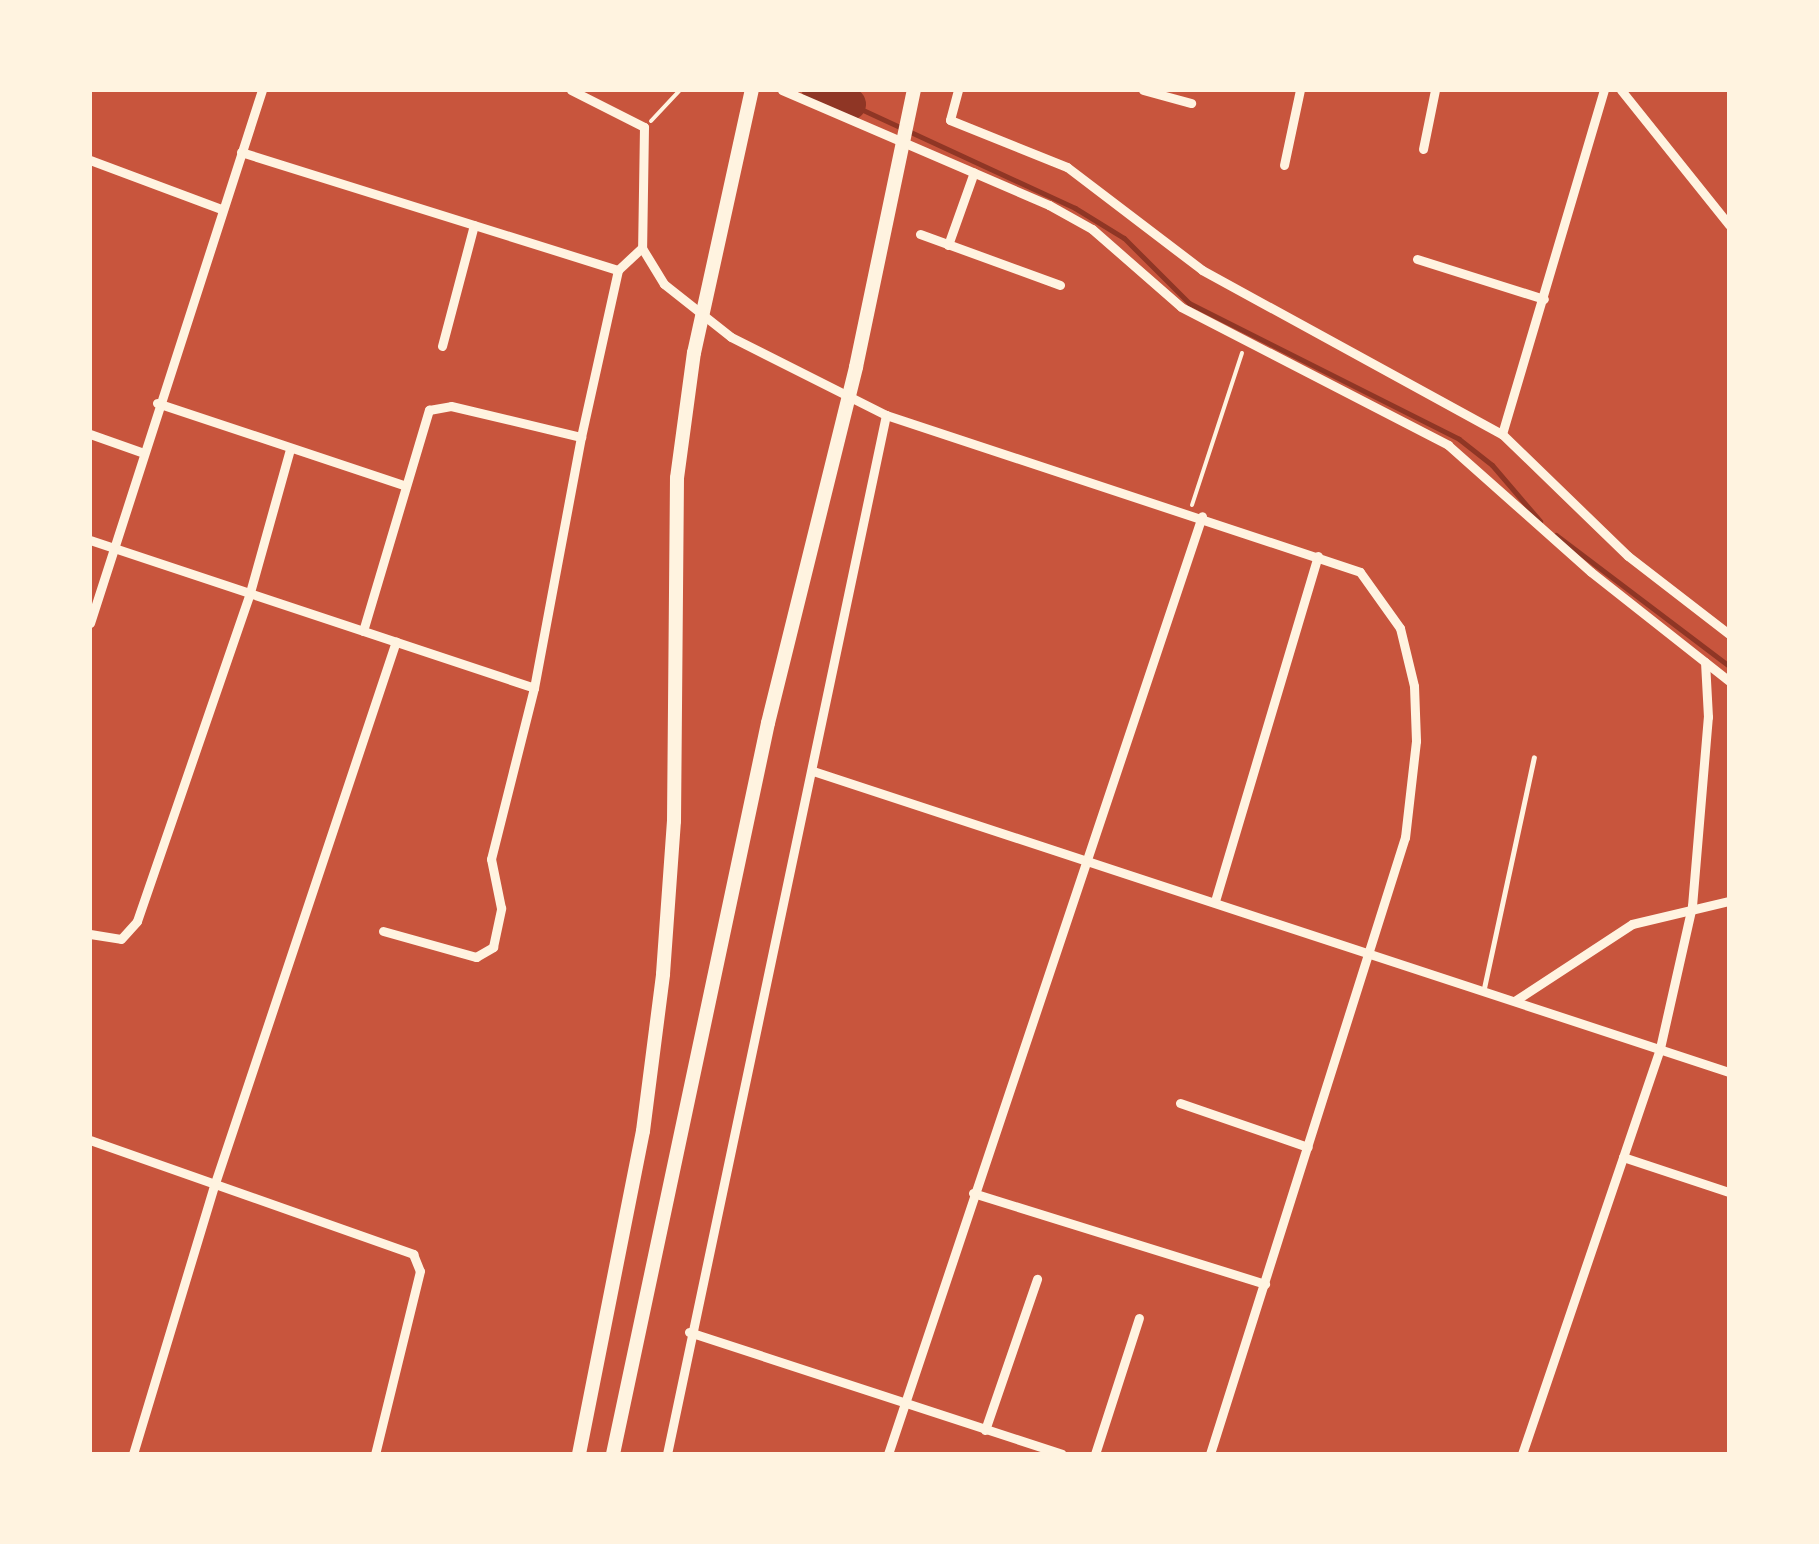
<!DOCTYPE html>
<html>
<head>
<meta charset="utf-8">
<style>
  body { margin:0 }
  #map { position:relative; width:1819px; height:1544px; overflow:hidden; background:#c8553d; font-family:Mulish,sans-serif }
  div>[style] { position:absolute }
  .stream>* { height:5px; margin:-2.5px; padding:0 2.5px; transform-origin:2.5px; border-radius:2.5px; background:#8f3625 }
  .river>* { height:32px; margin:-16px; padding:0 16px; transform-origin:16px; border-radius:16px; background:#8f3625 }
  .path>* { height:4px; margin:-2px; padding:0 2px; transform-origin:2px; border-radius:2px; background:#fff3e0 }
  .service>* { height:5px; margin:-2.5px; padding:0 2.5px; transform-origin:2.5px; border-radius:2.5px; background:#fff3e0 }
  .minor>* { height:9px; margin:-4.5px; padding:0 4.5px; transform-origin:4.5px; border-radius:4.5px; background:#fff3e0 }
  .primary>* { height:14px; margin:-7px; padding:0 7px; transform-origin:7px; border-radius:7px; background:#fff3e0 }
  span { translate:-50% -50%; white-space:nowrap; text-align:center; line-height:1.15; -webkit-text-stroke:8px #fff3e0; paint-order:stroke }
  .frame { position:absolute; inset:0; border:92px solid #fff3e0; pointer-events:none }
</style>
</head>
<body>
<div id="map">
  <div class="stream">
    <div style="left:850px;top:104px;width:248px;rotate:24.8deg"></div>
    <div style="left:1075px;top:208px;width:57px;rotate:31.5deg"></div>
    <div style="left:1124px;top:238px;width:92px;rotate:45deg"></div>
    <div style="left:1189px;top:303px;width:302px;rotate:26.7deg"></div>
    <div style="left:1459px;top:439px;width:42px;rotate:38.2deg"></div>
    <div style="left:1492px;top:465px;width:74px;rotate:49.4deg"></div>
    <div style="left:1556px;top:535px;width:217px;rotate:37.1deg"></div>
  </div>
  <div class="river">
    <div style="left:818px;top:90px;width:35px;rotate:24deg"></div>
  </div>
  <div class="path">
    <div style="left:651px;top:121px;width:42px;rotate:-46.9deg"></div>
    <div style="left:1192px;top:505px;width:160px;rotate:-71.8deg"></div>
  </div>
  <div class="service">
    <div style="left:1484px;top:988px;width:236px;rotate:-77.8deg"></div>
  </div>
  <div class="minor">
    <div style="left:571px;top:90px;width:82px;rotate:26.9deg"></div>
    <div style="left:644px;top:127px;width:121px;rotate:90.9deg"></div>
    <div style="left:642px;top:248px;width:42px;rotate:58.6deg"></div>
    <div style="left:664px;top:284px;width:85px;rotate:38.3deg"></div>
    <div style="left:731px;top:337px;width:174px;rotate:26.7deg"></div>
    <div style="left:886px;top:415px;width:499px;rotate:18.3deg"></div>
    <div style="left:1360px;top:572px;width:69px;rotate:54.5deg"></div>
    <div style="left:1400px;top:628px;width:60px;rotate:76.4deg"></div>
    <div style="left:1414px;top:686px;width:55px;rotate:87.9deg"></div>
    <div style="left:1416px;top:741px;width:97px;rotate:96.5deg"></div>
    <div style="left:1405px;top:837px;width:647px;rotate:107.54deg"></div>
    <div style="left:782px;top:90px;width:291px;rotate:23.3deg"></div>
    <div style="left:1049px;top:205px;width:49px;rotate:29.2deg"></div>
    <div style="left:1092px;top:229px;width:118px;rotate:41.2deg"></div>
    <div style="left:1181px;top:307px;width:301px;rotate:27.3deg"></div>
    <div style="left:1448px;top:445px;width:191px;rotate:41.6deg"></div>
    <div style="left:1591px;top:572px;width:176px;rotate:38.3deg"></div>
    <div style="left:958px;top:90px;width:31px;rotate:105deg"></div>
    <div style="left:950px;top:120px;width:126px;rotate:21.9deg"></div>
    <div style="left:1067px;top:167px;width:170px;rotate:37.3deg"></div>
    <div style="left:1202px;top:270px;width:342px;rotate:28.7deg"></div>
    <div style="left:1502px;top:434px;width:175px;rotate:44.1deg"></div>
    <div style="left:1628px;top:556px;width:128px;rotate:37.7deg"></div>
    <div style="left:1143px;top:90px;width:50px;rotate:15.2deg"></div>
    <div style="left:1621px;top:90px;width:173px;rotate:51.3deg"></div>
    <div style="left:1423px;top:149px;width:60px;rotate:-78.5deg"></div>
    <div style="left:241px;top:152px;width:395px;rotate:17.4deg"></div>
    <div style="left:90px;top:160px;width:140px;rotate:20.5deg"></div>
    <div style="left:1284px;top:165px;width:77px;rotate:-78deg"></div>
    <div style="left:920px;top:234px;width:149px;rotate:20deg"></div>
    <div style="left:948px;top:245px;width:77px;rotate:-70.4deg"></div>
    <div style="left:1417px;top:259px;width:133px;rotate:17.5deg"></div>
    <div style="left:442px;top:346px;width:125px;rotate:-75.2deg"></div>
    <div style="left:157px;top:403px;width:262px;rotate:18.4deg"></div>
    <div style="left:90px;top:434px;width:54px;rotate:19.4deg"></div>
    <div style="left:1502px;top:434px;width:359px;rotate:-73.5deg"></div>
    <div style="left:90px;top:540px;width:468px;rotate:18.4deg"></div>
    <div style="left:90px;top:623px;width:560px;rotate:-72.12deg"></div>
    <div style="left:363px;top:631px;width:231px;rotate:-73.4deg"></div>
    <div style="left:429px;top:410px;width:22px;rotate:-10deg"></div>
    <div style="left:451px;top:406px;width:134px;rotate:13.4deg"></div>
    <div style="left:813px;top:771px;width:964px;rotate:18.19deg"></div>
    <div style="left:1215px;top:901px;width:360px;rotate:-73.4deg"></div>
    <div style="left:383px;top:931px;width:97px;rotate:15.6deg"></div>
    <div style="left:476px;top:957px;width:20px;rotate:-30deg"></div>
    <div style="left:493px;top:947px;width:40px;rotate:-78deg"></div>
    <div style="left:501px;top:908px;width:50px;rotate:-101.5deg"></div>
    <div style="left:491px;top:859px;width:176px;rotate:-75.9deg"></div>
    <div style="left:534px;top:688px;width:255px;rotate:-79.4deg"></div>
    <div style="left:581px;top:437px;width:171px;rotate:-77.5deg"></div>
    <div style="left:618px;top:270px;width:33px;rotate:-43deg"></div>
    <div style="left:90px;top:934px;width:31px;rotate:9deg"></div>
    <div style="left:121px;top:939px;width:24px;rotate:-48deg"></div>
    <div style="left:137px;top:921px;width:344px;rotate:-71deg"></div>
    <div style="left:249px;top:596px;width:153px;rotate:-74.4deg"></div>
    <div style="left:1516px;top:1000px;width:139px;rotate:-33.2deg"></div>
    <div style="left:1632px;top:924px;width:100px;rotate:-13.3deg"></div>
    <div style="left:1180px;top:1103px;width:135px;rotate:19deg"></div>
    <div style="left:90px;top:1140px;width:343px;rotate:19.4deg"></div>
    <div style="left:413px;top:1254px;width:18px;rotate:68deg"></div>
    <div style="left:420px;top:1271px;width:188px;rotate:103.8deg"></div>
    <div style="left:1623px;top:1157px;width:112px;rotate:18.3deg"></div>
    <div style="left:973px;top:1193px;width:306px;rotate:17.3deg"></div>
    <div style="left:689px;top:1332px;width:392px;rotate:18.1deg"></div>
    <div style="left:985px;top:1430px;width:160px;rotate:-71deg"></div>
    <div style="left:133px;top:1454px;width:283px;rotate:-73.2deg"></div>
    <div style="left:215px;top:1183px;width:571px;rotate:-71.53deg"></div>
    <div style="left:667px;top:1454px;width:1062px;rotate:-78.1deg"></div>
    <div style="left:888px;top:1454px;width:989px;rotate:-71.49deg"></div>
    <div style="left:1095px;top:1454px;width:143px;rotate:-72.1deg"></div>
    <div style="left:1522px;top:1454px;width:429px;rotate:-71.2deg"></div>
    <div style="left:1660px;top:1048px;width:146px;rotate:-77.3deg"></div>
    <div style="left:1692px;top:906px;width:190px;rotate:-85.2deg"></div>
    <div style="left:1708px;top:717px;width:55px;rotate:-93.1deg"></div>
  </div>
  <div class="primary">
    <div style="left:579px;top:1454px;width:329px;rotate:-78.8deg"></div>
    <div style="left:643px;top:1131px;width:158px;rotate:-82.7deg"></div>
    <div style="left:663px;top:974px;width:153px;rotate:-85.9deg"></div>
    <div style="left:674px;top:821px;width:343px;rotate:-89.5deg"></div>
    <div style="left:677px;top:478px;width:126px;rotate:-82.3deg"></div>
    <div style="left:694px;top:353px;width:269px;rotate:-77.6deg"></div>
    <div style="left:613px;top:1454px;width:747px;rotate:-78.03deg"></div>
    <div style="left:768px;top:723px;width:367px;rotate:-76.1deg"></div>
    <div style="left:856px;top:367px;width:283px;rotate:-78.2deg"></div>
  </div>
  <div class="frame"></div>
</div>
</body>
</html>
